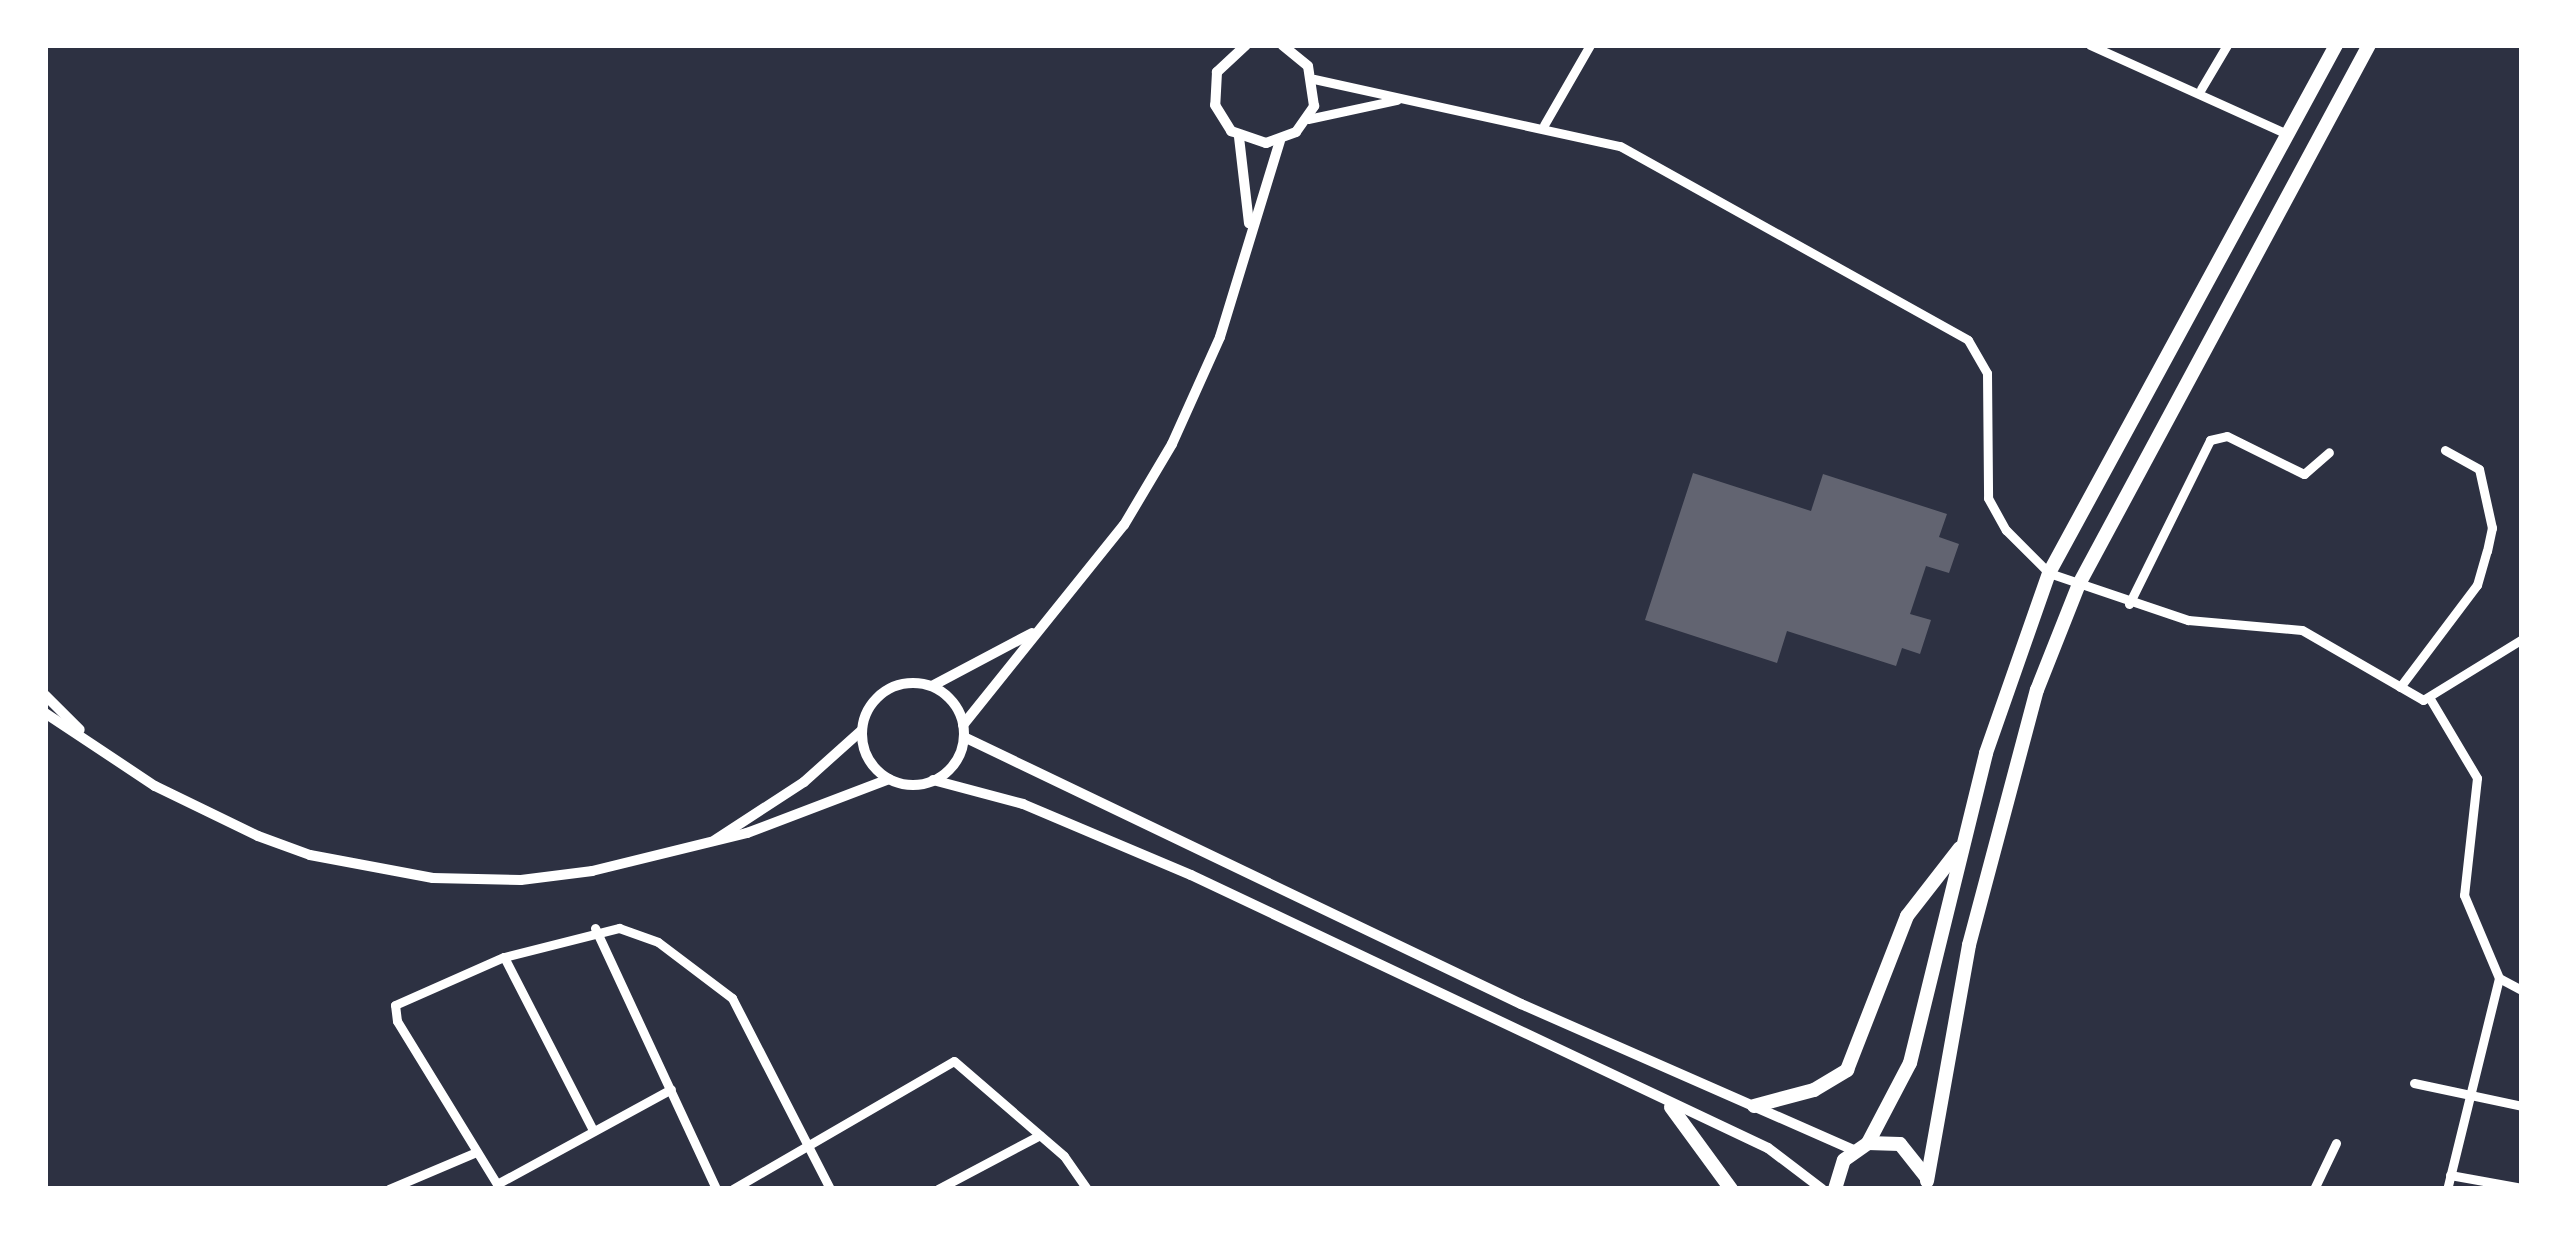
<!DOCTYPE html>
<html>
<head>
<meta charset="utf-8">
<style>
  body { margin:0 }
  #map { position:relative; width:2567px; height:1234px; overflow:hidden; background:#2d3142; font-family:"Varela Round",sans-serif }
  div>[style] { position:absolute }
  .building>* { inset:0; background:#626471 }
  .minor>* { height:9px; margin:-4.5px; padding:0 4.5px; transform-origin:4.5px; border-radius:4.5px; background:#fff }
  .tertiary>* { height:10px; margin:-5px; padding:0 5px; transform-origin:5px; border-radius:5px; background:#fff }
  .tertiary>.ring { margin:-5px; padding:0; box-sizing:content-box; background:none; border:10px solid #fff; border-radius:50% }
  .primary>* { height:14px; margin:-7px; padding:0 7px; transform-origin:7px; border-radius:7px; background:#fff }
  span { translate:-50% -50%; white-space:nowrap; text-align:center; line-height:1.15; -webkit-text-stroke:12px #fff; paint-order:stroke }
  .frame { position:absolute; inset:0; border:48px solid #fff; pointer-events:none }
</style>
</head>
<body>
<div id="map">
  <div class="building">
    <div style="clip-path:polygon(1693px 473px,1811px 511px,1823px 474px,1947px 514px,1939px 537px,1959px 544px,1949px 573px,1926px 566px,1910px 614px,1931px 620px,1920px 654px,1902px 648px,1896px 666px,1787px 631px,1777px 663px,1645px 620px)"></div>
  </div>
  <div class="minor">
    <div style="left:2090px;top:45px;width:216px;rotate:24.3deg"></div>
    <div style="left:1314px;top:79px;width:313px;rotate:12.4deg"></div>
    <div style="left:1620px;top:146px;width:398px;rotate:29.1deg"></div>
    <div style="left:1968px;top:340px;width:38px;rotate:60deg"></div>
    <div style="left:1987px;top:373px;width:125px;rotate:89.5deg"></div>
    <div style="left:1988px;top:498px;width:37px;rotate:61deg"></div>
    <div style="left:2006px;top:530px;width:61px;rotate:45deg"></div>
    <div style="left:2049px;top:573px;width:147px;rotate:18.7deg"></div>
    <div style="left:2188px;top:620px;width:114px;rotate:5deg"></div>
    <div style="left:2302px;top:630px;width:140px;rotate:30deg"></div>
    <div style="left:2423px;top:700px;width:116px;rotate:-31.6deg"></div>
    <div style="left:2201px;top:89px;width:51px;rotate:-59.4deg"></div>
    <div style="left:1308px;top:119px;width:91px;rotate:-12.1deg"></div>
    <div style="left:1544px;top:125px;width:92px;rotate:-60.1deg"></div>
    <div style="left:2129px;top:604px;width:183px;rotate:-63.7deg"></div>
    <div style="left:2210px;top:440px;width:17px;rotate:-13deg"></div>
    <div style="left:2227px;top:436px;width:86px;rotate:26.3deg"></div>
    <div style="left:2304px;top:474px;width:33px;rotate:-41deg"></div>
    <div style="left:2400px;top:687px;width:128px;rotate:-53deg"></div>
    <div style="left:2477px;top:585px;width:35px;rotate:-74deg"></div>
    <div style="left:2487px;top:551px;width:24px;rotate:-78deg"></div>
    <div style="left:2492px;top:528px;width:60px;rotate:-102.4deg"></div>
    <div style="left:2479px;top:469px;width:39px;rotate:-151deg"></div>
    <div style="left:2429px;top:697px;width:94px;rotate:59.3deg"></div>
    <div style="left:2477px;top:778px;width:118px;rotate:96.3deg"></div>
    <div style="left:2464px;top:895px;width:90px;rotate:67.1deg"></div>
    <div style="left:2499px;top:978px;width:217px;rotate:103.8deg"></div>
    <div style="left:595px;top:928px;width:288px;rotate:65.1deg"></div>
    <div style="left:504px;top:957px;width:192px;rotate:62.8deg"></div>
    <div style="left:2499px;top:978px;width:26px;rotate:28deg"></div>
    <div style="left:2414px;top:1083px;width:110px;rotate:12deg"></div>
    <div style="left:2450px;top:1175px;width:73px;rotate:10.2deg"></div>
    <div style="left:497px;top:1184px;width:198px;rotate:-28.6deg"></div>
    <div style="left:389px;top:1189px;width:92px;rotate:-23deg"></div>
    <div style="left:500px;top:1189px;width:197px;rotate:-121.5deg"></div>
    <div style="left:397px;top:1021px;width:16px;rotate:-97deg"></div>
    <div style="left:395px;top:1005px;width:119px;rotate:-23.8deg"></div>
    <div style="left:504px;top:957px;width:119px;rotate:-14.2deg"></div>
    <div style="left:619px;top:928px;width:41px;rotate:19.7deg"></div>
    <div style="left:658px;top:942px;width:93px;rotate:37.1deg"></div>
    <div style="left:732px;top:998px;width:215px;rotate:62.8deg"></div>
    <div style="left:733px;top:1189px;width:255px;rotate:-30.1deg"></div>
    <div style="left:954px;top:1061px;width:145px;rotate:40.8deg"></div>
    <div style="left:1064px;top:1156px;width:40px;rotate:55.1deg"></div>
    <div style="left:938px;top:1189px;width:115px;rotate:-27.9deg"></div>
    <div style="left:2314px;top:1189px;width:51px;rotate:-64.4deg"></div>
  </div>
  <div class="tertiary">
    <div style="left:1246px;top:45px;width:40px;rotate:137deg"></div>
    <div style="left:1217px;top:72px;width:33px;rotate:93deg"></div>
    <div style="left:1215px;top:105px;width:31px;rotate:58deg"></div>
    <div style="left:1231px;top:131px;width:37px;rotate:19deg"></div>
    <div style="left:1266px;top:143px;width:32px;rotate:-20deg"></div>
    <div style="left:1296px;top:132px;width:32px;rotate:-55deg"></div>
    <div style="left:1314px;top:106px;width:40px;rotate:-98.5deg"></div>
    <div style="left:1308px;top:66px;width:33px;rotate:-141deg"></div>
    <div style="left:1239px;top:137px;width:87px;rotate:83.4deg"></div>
    <div class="ring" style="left:862px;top:683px;width:92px;height:92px"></div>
    <div style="left:932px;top:686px;width:113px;rotate:-27.9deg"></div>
    <div style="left:45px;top:695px;width:49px;rotate:45deg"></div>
    <div style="left:45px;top:713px;width:132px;rotate:33.6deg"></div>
    <div style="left:155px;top:786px;width:114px;rotate:25.9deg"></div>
    <div style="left:258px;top:836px;width:55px;rotate:20.1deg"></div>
    <div style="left:310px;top:855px;width:125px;rotate:10.6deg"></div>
    <div style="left:433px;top:878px;width:88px;rotate:1.3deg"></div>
    <div style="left:521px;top:880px;width:72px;rotate:-7.2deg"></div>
    <div style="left:592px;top:871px;width:160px;rotate:-13.8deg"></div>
    <div style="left:747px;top:833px;width:152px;rotate:-20.8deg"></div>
    <div style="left:963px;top:725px;width:257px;rotate:-51.2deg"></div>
    <div style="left:1124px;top:525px;width:94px;rotate:-59.3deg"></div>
    <div style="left:1172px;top:444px;width:117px;rotate:-65.8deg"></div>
    <div style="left:1220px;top:337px;width:205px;rotate:-73deg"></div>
    <div style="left:964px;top:737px;width:618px;rotate:25.61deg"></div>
    <div style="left:1521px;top:1004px;width:364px;rotate:23.7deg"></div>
    <div style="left:933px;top:780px;width:93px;rotate:14.9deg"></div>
    <div style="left:1023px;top:804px;width:182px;rotate:22.9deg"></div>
    <div style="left:1191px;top:875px;width:638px;rotate:25.32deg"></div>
    <div style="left:1768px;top:1148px;width:68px;rotate:37.2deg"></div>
    <div style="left:715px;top:840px;width:106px;rotate:-33.1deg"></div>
    <div style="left:804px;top:782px;width:78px;rotate:-41.9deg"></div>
  </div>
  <div class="primary">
    <div style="left:1754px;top:1106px;width:62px;rotate:-14.9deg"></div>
    <div style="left:1814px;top:1090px;width:39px;rotate:-31deg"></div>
    <div style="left:1847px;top:1070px;width:165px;rotate:-68.7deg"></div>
    <div style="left:1907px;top:916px;width:86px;rotate:-52.1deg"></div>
    <div style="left:1671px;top:1107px;width:102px;rotate:53.8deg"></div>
    <div style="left:1868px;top:1143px;width:90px;rotate:-62.3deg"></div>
    <div style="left:1910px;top:1063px;width:319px;rotate:-76.2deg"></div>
    <div style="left:1986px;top:753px;width:191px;rotate:-70.7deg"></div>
    <div style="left:2049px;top:573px;width:601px;rotate:-61.47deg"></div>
    <div style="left:1927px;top:1181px;width:240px;rotate:-79.9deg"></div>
    <div style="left:1969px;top:945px;width:264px;rotate:-75.1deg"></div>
    <div style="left:2037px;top:690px;width:114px;rotate:-68.4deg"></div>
    <div style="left:2079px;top:584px;width:612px;rotate:-61.72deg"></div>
    <div style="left:1835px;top:1189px;width:30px;rotate:-73deg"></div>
    <div style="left:1844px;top:1160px;width:29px;rotate:-35deg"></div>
    <div style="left:1868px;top:1143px;width:32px;rotate:2deg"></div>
    <div style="left:1900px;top:1144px;width:43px;rotate:51.5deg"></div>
  </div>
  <div class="frame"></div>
</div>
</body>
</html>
